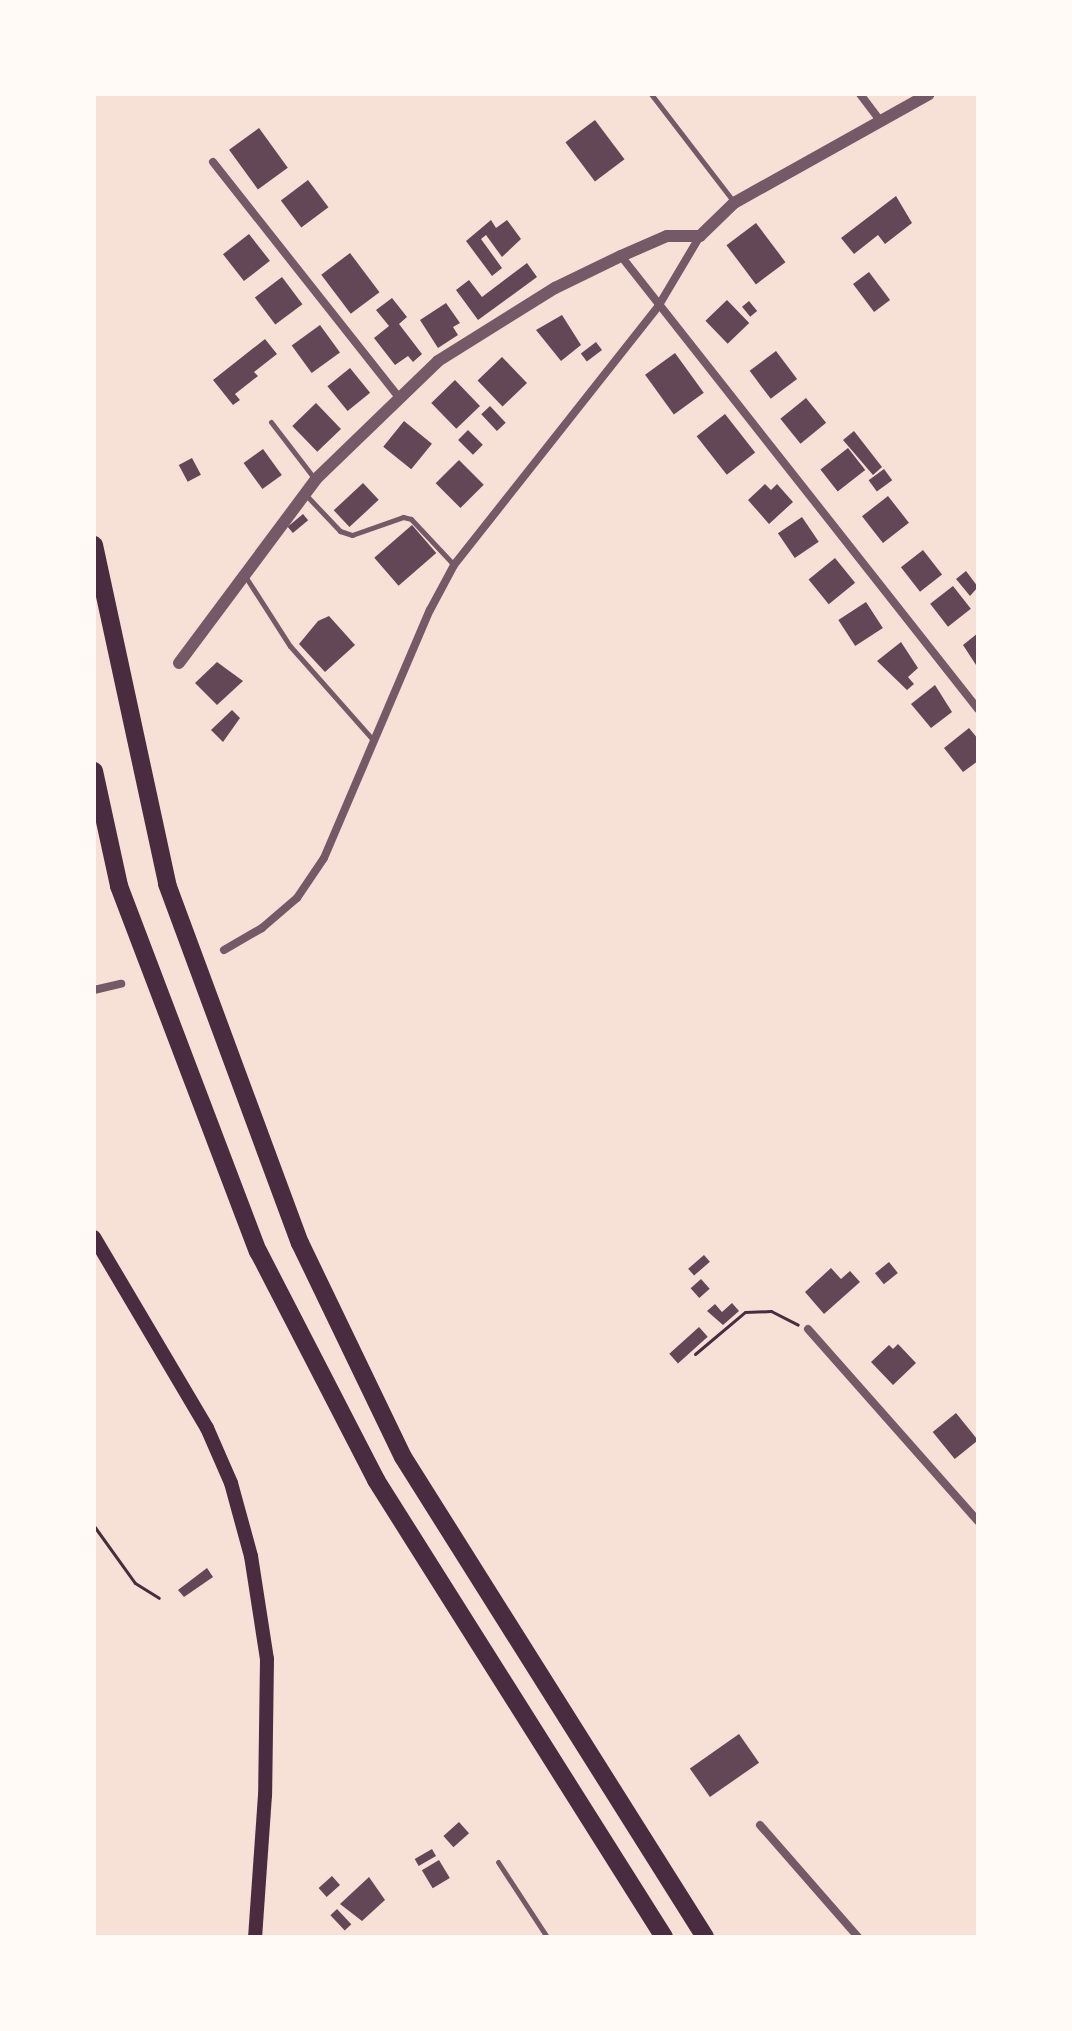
<!DOCTYPE html>
<html>
<head>
<meta charset="utf-8">
<style>
  body { margin:0 }
  #map { position:relative; width:1072px; height:2031px; overflow:hidden; background:#f7e1d7; font-family:Cabin,sans-serif }
  div>[style] { position:absolute }
  .building>* { inset:0; background:#644757; transform-origin:0 0 }
  .path>* { height:3px; margin:-1.5px; padding:0 1.5px; transform-origin:1.5px; border-radius:1.5px; background:#4a2c40 }
  .service>* { height:5px; margin:-2.5px; padding:0 2.5px; transform-origin:2.5px; border-radius:2.5px; background:#755966 }
  .minor>* { height:8px; margin:-4px; padding:0 4px; transform-origin:4px; border-radius:4px; background:#755966 }
  .tertiary>* { height:12px; margin:-6px; padding:0 6px; transform-origin:6px; border-radius:6px; background:#755966 }
  .secondary>* { height:14px; margin:-7px; padding:0 7px; transform-origin:7px; border-radius:7px; background:#4a2c40 }
  .motorway>* { height:18px; margin:-9px; padding:0 9px; transform-origin:9px; border-radius:9px; background:#4a2c40 }
  span { translate:-50% -50%; white-space:nowrap; text-align:center; line-height:1.15; -webkit-text-stroke:6px #fffaf5; paint-order:stroke }
  .frame { position:absolute; inset:0; border:96px solid #fffaf5; pointer-events:none }
</style>
</head>
<body>
<div id="map">
  <div class="building">
    <div style="left:595px;top:120px;width:49px;height:37px;rotate:53deg"></div>
    <div style="left:259px;top:128px;width:49px;height:37px;rotate:54deg"></div>
    <div style="left:308px;top:180px;width:34px;height:34px;rotate:53deg"></div>
    <div style="clip-path:polygon(896px 196px,912px 223px,885px 244px,878px 235px,854px 254px,841px 238px)"></div>
    <div style="clip-path:polygon(491px 220px,496px 228px,507px 220px,521px 239px,502px 257px,486px 235px,481px 239px,502px 268px,492px 276px,466px 241px)"></div>
    <div style="left:756px;top:223px;width:49px;height:37px;rotate:53deg"></div>
    <div style="left:249px;top:234px;width:34px;height:33px;rotate:52deg"></div>
    <div style="left:350px;top:253px;width:49px;height:36px;rotate:53deg"></div>
    <div style="clip-path:polygon(527px 263px,537px 277px,478px 320px,456px 290px,469px 280px,482px 297px)"></div>
    <div style="left:869px;top:272px;width:35px;height:20px;rotate:53deg"></div>
    <div style="left:282px;top:277px;width:34px;height:34px;rotate:53deg"></div>
    <div style="clip-path:polygon(392px 298px,407px 317px,399px 324px,422px 354px,413px 362px,408px 356px,395px 365px,374px 338px,389px 326px,376px 310px)"></div>
    <div style="left:727px;top:300px;width:32px;height:30px;rotate:46deg"></div>
    <div style="left:749px;top:301px;width:13px;height:9px;rotate:51deg"></div>
    <div style="clip-path:polygon(446px 303px,460px 323px,453px 327px,458px 335px,438px 348px,420px 320px)"></div>
    <div style="clip-path:polygon(562px 315px,581px 345px,561px 361px,536px 330px)"></div>
    <div style="left:320px;top:325px;width:34px;height:35px;rotate:54deg"></div>
    <div style="clip-path:polygon(265px 339px,277px 354px,254px 372px,258px 376px,235px 394px,240px 400px,233px 405px,213px 380px)"></div>
    <div style="left:596px;top:342px;width:10px;height:19px;rotate:53deg"></div>
    <div style="left:776px;top:351px;width:35px;height:33px;rotate:53deg"></div>
    <div style="left:675px;top:353px;width:49px;height:37px;rotate:54deg"></div>
    <div style="left:502px;top:357px;width:36px;height:34px;rotate:46deg"></div>
    <div style="left:350px;top:368px;width:32px;height:29px;rotate:51deg"></div>
    <div style="left:455px;top:380px;width:36px;height:33px;rotate:46deg"></div>
    <div style="left:806px;top:398px;width:32px;height:33px;rotate:51deg"></div>
    <div style="left:316px;top:403px;width:36px;height:33px;rotate:46deg"></div>
    <div style="left:490px;top:406px;width:23px;height:12px;rotate:47deg"></div>
    <div style="left:725px;top:414px;width:49px;height:36px;rotate:52deg"></div>
    <div style="left:404px;top:421px;width:36px;height:33px;rotate:39deg"></div>
    <div style="left:468px;top:430px;width:21px;height:14px;rotate:45deg"></div>
    <div style="clip-path:polygon(854px 431px,882px 467px,873px 475px,843px 440px)"></div>
    <div style="left:848px;top:448px;width:28px;height:35px;rotate:52deg"></div>
    <div style="left:263px;top:449px;width:32px;height:24px;rotate:54deg"></div>
    <div style="left:192px;top:458px;width:19px;height:15px;rotate:62deg"></div>
    <div style="left:459px;top:460px;width:35px;height:33px;rotate:45deg"></div>
    <div style="left:884px;top:469px;width:14px;height:19px;rotate:54deg"></div>
    <div style="left:363px;top:483px;width:23px;height:40px;rotate:47deg"></div>
    <div style="clip-path:polygon(765px 484px,771px 490px,777px 484px,793px 502px,769px 524px,748px 500px)"></div>
    <div style="left:888px;top:496px;width:34px;height:33px;rotate:52deg"></div>
    <div style="left:303px;top:514px;width:8px;height:20px;rotate:50deg"></div>
    <div style="left:802px;top:517px;width:30px;height:29px;rotate:56deg"></div>
    <div style="left:412px;top:525px;width:37px;height:50px;rotate:49deg"></div>
    <div style="left:923px;top:550px;width:31px;height:28px;rotate:52deg"></div>
    <div style="left:835px;top:558px;width:32px;height:34px;rotate:51deg"></div>
    <div style="clip-path:polygon(966px 571px,978px 587px,970px 596px,956px 579px)"></div>
    <div style="left:953px;top:586px;width:29px;height:29px;rotate:52deg"></div>
    <div style="left:866px;top:602px;width:31px;height:33px;rotate:57deg"></div>
    <div style="clip-path:polygon(329px 616px,355px 645px,325px 672px,299px 644px,318px 621px)"></div>
    <div style="clip-path:polygon(978px 633px,978px 668px,963px 645px)"></div>
    <div style="clip-path:polygon(901px 642px,918px 668px,908px 677px,914px 684px,907px 690px,877px 661px)"></div>
    <div style="clip-path:polygon(217px 662px,243px 681px,217px 705px,195px 683px)"></div>
    <div style="clip-path:polygon(935px 685px,952px 712px,931px 728px,911px 704px)"></div>
    <div style="clip-path:polygon(232px 710px,240px 718px,223px 742px,211px 730px)"></div>
    <div style="clip-path:polygon(969px 728px,978px 739px,978px 761px,963px 772px,944px 748px)"></div>
    <div style="left:704px;top:1255px;width:9px;height:21px;rotate:49deg"></div>
    <div style="left:889px;top:1262px;width:14px;height:18px;rotate:51deg"></div>
    <div style="clip-path:polygon(831px 1268px,841px 1279px,850px 1271px,860px 1282px,824px 1314px,805px 1292px)"></div>
    <div style="left:701px;top:1279px;width:13px;height:14px;rotate:48deg"></div>
    <div style="clip-path:polygon(732px 1303px,739px 1311px,723px 1325px,707px 1311px,715px 1304px,722px 1312px)"></div>
    <div style="left:699px;top:1327px;width:13px;height:40px;rotate:48deg"></div>
    <div style="clip-path:polygon(898px 1344px,916px 1363px,893px 1385px,871px 1362px,889px 1345px,893px 1349px)"></div>
    <div style="left:956px;top:1413px;width:35px;height:30px;rotate:51deg"></div>
    <div style="clip-path:polygon(207px 1568px,213px 1577px,184px 1597px,178px 1590px)"></div>
    <div style="left:739px;top:1734px;width:35px;height:60px;rotate:55deg"></div>
    <div style="left:459px;top:1822px;width:15px;height:21px;rotate:48deg"></div>
    <div style="left:432px;top:1849px;width:8px;height:20px;rotate:60deg"></div>
    <div style="left:439px;top:1860px;width:21px;height:20px;rotate:59deg"></div>
    <div style="left:332px;top:1876px;width:12px;height:18px;rotate:48deg"></div>
    <div style="clip-path:polygon(369px 1877px,385px 1900px,362px 1921px,340px 1904px)"></div>
    <div style="left:337px;top:1909px;width:21px;height:9px;rotate:47deg"></div>
  </div>
  <div class="path">
    <div style="left:695px;top:1354px;width:65px;rotate:-40deg"></div>
    <div style="left:745px;top:1312px;width:26px;rotate:-2deg"></div>
    <div style="left:771px;top:1311px;width:30px;rotate:27deg"></div>
    <div style="left:94px;top:1526px;width:70px;rotate:54.3deg"></div>
    <div style="left:135px;top:1583px;width:28px;rotate:32deg"></div>
  </div>
  <div class="service">
    <div style="left:651px;top:94px;width:135px;rotate:52.5deg"></div>
    <div style="left:271px;top:422px;width:71px;rotate:52.5deg"></div>
    <div style="left:305px;top:494px;width:51px;rotate:46.6deg"></div>
    <div style="left:340px;top:531px;width:13px;rotate:18deg"></div>
    <div style="left:352px;top:535px;width:54px;rotate:-19.4deg"></div>
    <div style="left:403px;top:517px;width:8px;rotate:14deg"></div>
    <div style="left:411px;top:519px;width:63px;rotate:46.9deg"></div>
    <div style="left:245px;top:576px;width:83px;rotate:57.3deg"></div>
    <div style="left:290px;top:646px;width:127px;rotate:48.5deg"></div>
    <div style="left:498px;top:1862px;width:90px;rotate:56.8deg"></div>
  </div>
  <div class="minor">
    <div style="left:860px;top:94px;width:35px;rotate:53deg"></div>
    <div style="left:213px;top:162px;width:297px;rotate:51.7deg"></div>
    <div style="left:621px;top:256px;width:577px;rotate:51.76deg"></div>
    <div style="left:224px;top:950px;width:44px;rotate:-30.1deg"></div>
    <div style="left:262px;top:928px;width:46px;rotate:-40.6deg"></div>
    <div style="left:297px;top:898px;width:48px;rotate:-56deg"></div>
    <div style="left:324px;top:858px;width:270px;rotate:-66.9deg"></div>
    <div style="left:430px;top:610px;width:51px;rotate:-61.9deg"></div>
    <div style="left:454px;top:565px;width:331px;rotate:-51.7deg"></div>
    <div style="left:659px;top:305px;width:80px;rotate:-59.3deg"></div>
    <div style="left:94px;top:990px;width:28px;rotate:-13deg"></div>
    <div style="left:808px;top:1329px;width:256px;rotate:48.5deg"></div>
    <div style="left:760px;top:1825px;width:149px;rotate:48.8deg"></div>
  </div>
  <div class="tertiary">
    <div style="left:179px;top:663px;width:229px;rotate:-53.3deg"></div>
    <div style="left:316px;top:479px;width:170px;rotate:-44deg"></div>
    <div style="left:438px;top:361px;width:138px;rotate:-32deg"></div>
    <div style="left:555px;top:288px;width:73px;rotate:-25.9deg"></div>
    <div style="left:621px;top:256px;width:50px;rotate:-23.5deg"></div>
    <div style="left:667px;top:236px;width:33px"></div>
    <div style="left:700px;top:236px;width:47px;rotate:-44.1deg"></div>
    <div style="left:734px;top:203px;width:223px;rotate:-29.2deg"></div>
  </div>
  <div class="secondary">
    <div style="left:94px;top:1237px;width:222px;rotate:59.4deg"></div>
    <div style="left:207px;top:1428px;width:60px;rotate:66.4deg"></div>
    <div style="left:231px;top:1483px;width:76px;rotate:74.7deg"></div>
    <div style="left:251px;top:1556px;width:104px;rotate:81.2deg"></div>
    <div style="left:267px;top:1659px;width:136px;rotate:90.8deg"></div>
    <div style="left:265px;top:1795px;width:142px;rotate:94deg"></div>
  </div>
  <div class="motorway">
    <div style="left:94px;top:545px;width:347px;rotate:77.8deg"></div>
    <div style="left:167px;top:884px;width:383px;rotate:69.7deg"></div>
    <div style="left:300px;top:1243px;width:237px;rotate:64.3deg"></div>
    <div style="left:403px;top:1457px;width:567px;rotate:57.82deg"></div>
    <div style="left:94px;top:771px;width:118px;rotate:77.7deg"></div>
    <div style="left:119px;top:886px;width:391px;rotate:69.2deg"></div>
    <div style="left:258px;top:1251px;width:258px;rotate:62.7deg"></div>
    <div style="left:376px;top:1480px;width:540px;rotate:57.78deg"></div>
  </div>
  <div class="frame"></div>
</div>
</body>
</html>
